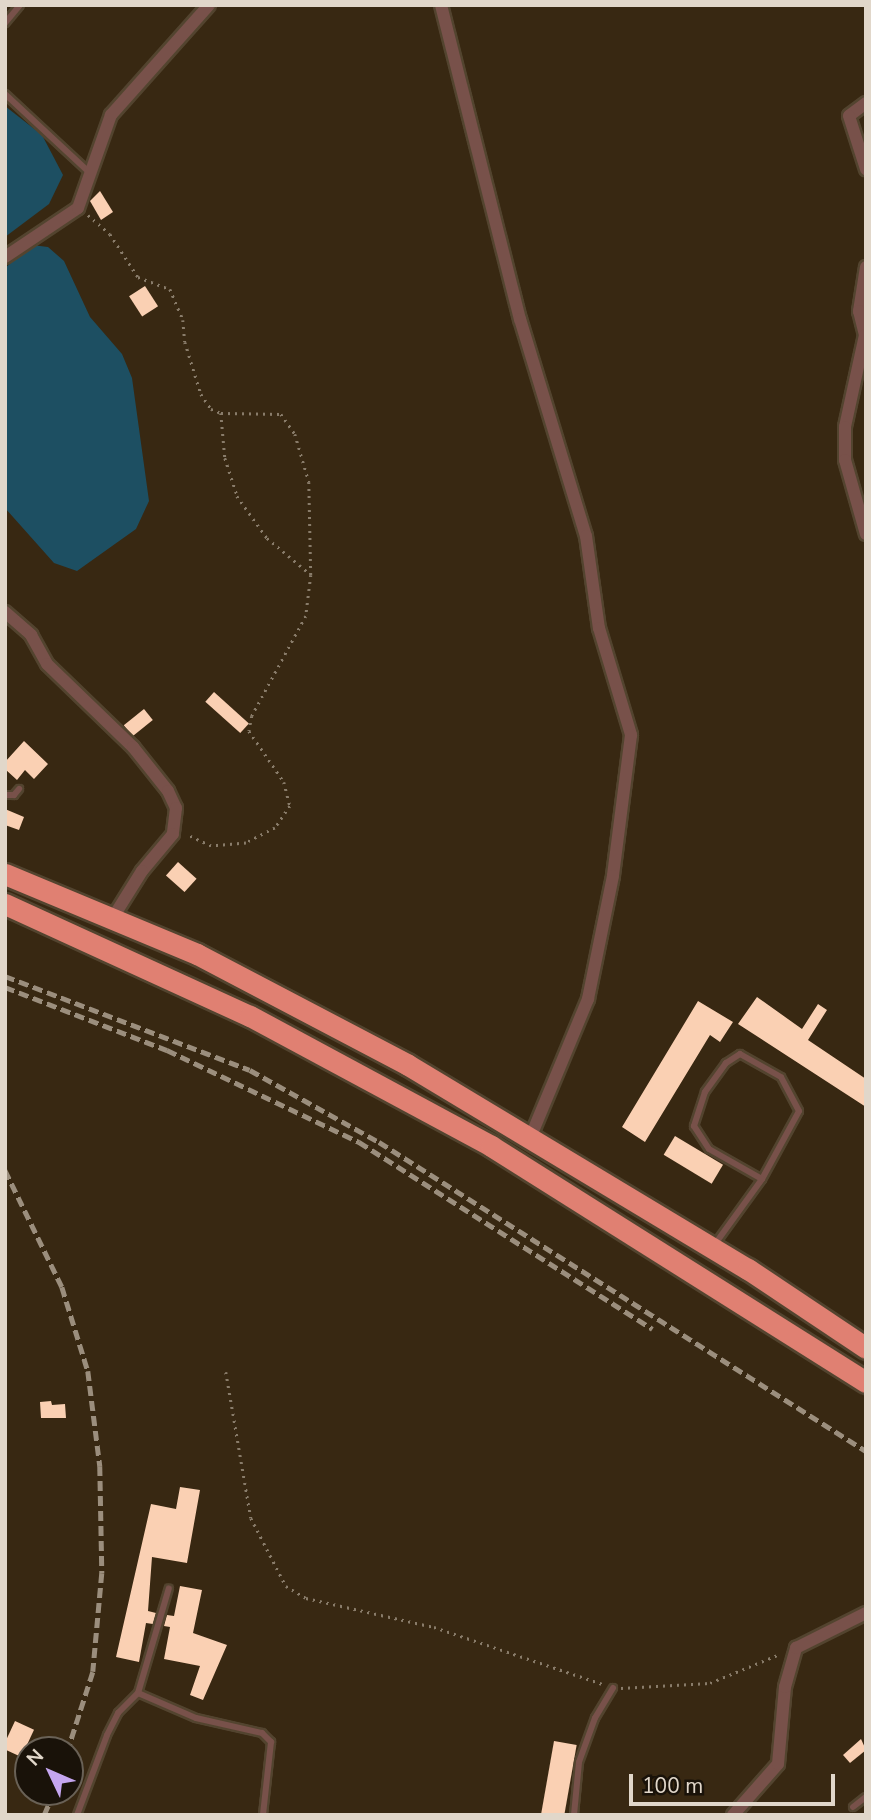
<!DOCTYPE html>
<html>
<head>
<meta charset="utf-8">
<style>
  body { margin:0 }
  #map { position:relative; width:871px; height:1820px; overflow:hidden; background:#382812; font-family:"Nunito Sans",sans-serif }
  div>[style] { position:absolute }
  .water>* { inset:0; background:#1d4f62 }
  .building>* { inset:0; background:#fad0b3; transform-origin:0 0 }
  .path>* { height:2.5px; margin-top:-1.25px; transform-origin:0; background:repeating-linear-gradient(90deg,#897c6a 0 2px,transparent 0 7px) }
  .roads { filter:drop-shadow(2px 0 #53442f) drop-shadow(-2px 0 #53442f) drop-shadow(0 2px #53442f) drop-shadow(0 -2px #53442f) }
  .lane>* { height:6px; margin:-3px; padding:0 3px; transform-origin:3px; border-radius:3px; background:#78514a }
  .street>* { height:12px; margin:-6px; padding:0 6px; transform-origin:6px; border-radius:6px; background:#78514a }
  .highway>* { height:21px; margin:-10.5px; padding:0 10.5px; transform-origin:10.5px; border-radius:10.5px; background:#e08072 }
  .rail>* { height:4.5px; margin-top:-2.25px; transform-origin:0; background:repeating-linear-gradient(90deg,#9b8e7d 0 10px,transparent 0 15px) }
  span { translate:-50% -50%; white-space:nowrap; text-align:center; line-height:1.15; -webkit-text-stroke:7px #191209; paint-order:stroke }
  .frame { position:absolute; inset:0; border:7px solid #e1d7ca; pointer-events:none }
  .north { position:absolute; left:14px; top:1736px; width:70px; height:70px; box-sizing:border-box; background:#191209; border:2px solid #696156; border-radius:50%; rotate:314deg; font-size:19px; font-weight:700; line-height:28px; text-align:center; color:#e1d7ca }
  .north::after { content:''; display:block; margin:auto; width:24px; height:32px; background:#c5a6f0; clip-path:polygon(50% 0,100% 100%,50% 72%,0 100%) }
  .scale { position:absolute; left:629px; top:1774px; width:206px; height:32px; box-sizing:border-box; border:4px solid #e1d7ca; border-top:0; padding-left:9px; font-size:21px; line-height:24px; white-space:nowrap; color:#e1d7ca; -webkit-text-stroke:5px #191209; paint-order:stroke }
</style>
</head>
<body>
<div id="map">
  <div class="water">
    <div style="clip-path:polygon(5px 106px,42px 135px,63px 175px,49px 204px,5px 237px)"></div>
    <div style="clip-path:polygon(32px 245px,48px 247px,64px 261px,90px 317px,122px 354px,132px 378px,149px 501px,136px 529px,77px 571px,54px 563px,5px 508px,5px 268px)"></div>
  </div>
  <div class="building">
    <div style="clip-path:polygon(100px 191px,113px 212px,101px 220px,90px 201px)"></div>
    <div style="left:145px;top:286px;width:24px;height:19px;rotate:57deg"></div>
    <div style="left:214px;top:692px;width:47px;height:13px;rotate:42deg"></div>
    <div style="left:144px;top:709px;width:14px;height:26px;rotate:51deg"></div>
    <div style="clip-path:polygon(24px 741px,48px 764px,34px 779px,25px 770px,17px 780px,5px 769px,5px 762px)"></div>
    <div style="clip-path:polygon(5px 809px,24px 817px,19px 830px,5px 825px)"></div>
    <div style="left:178px;top:862px;width:25px;height:18px;rotate:42deg"></div>
    <div style="clip-path:polygon(757px 997px,802px 1029px,818px 1004px,827px 1010px,808px 1040px,866px 1079px,866px 1107px,738px 1024px)"></div>
    <div style="clip-path:polygon(698px 1001px,733px 1022px,720px 1042px,710px 1035px,645px 1142px,622px 1127px)"></div>
    <div style="left:675px;top:1136px;width:56px;height:22px;rotate:31deg"></div>
    <div style="clip-path:polygon(51px 1401px,52px 1405px,65px 1404px,66px 1418px,41px 1418px,40px 1402px)"></div>
    <div style="clip-path:polygon(180px 1487px,200px 1490px,187px 1563px,152px 1557px,148px 1611px,156px 1613px,153px 1624px,146px 1623px,139px 1662px,116px 1657px,151px 1504px,176px 1509px)"></div>
    <div style="clip-path:polygon(180px 1586px,202px 1590px,193px 1633px,227px 1645px,203px 1700px,190px 1695px,200px 1666px,164px 1659px,170px 1627px,164px 1626px,167px 1615px,174px 1616px)"></div>
    <div style="left:15px;top:1721px;width:21px;height:30px;rotate:25deg"></div>
    <div style="clip-path:polygon(861px 1739px,866px 1750px,850px 1763px,843px 1755px)"></div>
    <div style="left:554px;top:1741px;width:23px;height:76px;rotate:10deg"></div>
  </div>
  <div class="path">
    <div style="left:88px;top:215px;width:29px;rotate:41deg"></div>
    <div style="left:110px;top:234px;width:51px;rotate:56.9deg"></div>
    <div style="left:138px;top:277px;width:34px;rotate:21deg"></div>
    <div style="left:170px;top:289px;width:34px;rotate:67deg"></div>
    <div style="left:183px;top:320px;width:22px;rotate:85deg"></div>
    <div style="left:185px;top:342px;width:54px;rotate:72.9deg"></div>
    <div style="left:201px;top:394px;width:18px;rotate:56deg"></div>
    <div style="left:211px;top:409px;width:11px;rotate:22deg"></div>
    <div style="left:221px;top:413px;width:60px;rotate:1deg"></div>
    <div style="left:281px;top:414px;width:24px;rotate:55deg"></div>
    <div style="left:295px;top:434px;width:50px;rotate:73.7deg"></div>
    <div style="left:309px;top:482px;width:93px;rotate:88.8deg"></div>
    <div style="left:311px;top:575px;width:41px;rotate:97deg"></div>
    <div style="left:306px;top:616px;width:114px;rotate:118.4deg"></div>
    <div style="left:252px;top:716px;width:15px;rotate:101deg"></div>
    <div style="left:249px;top:731px;width:62px;rotate:55.5deg"></div>
    <div style="left:284px;top:782px;width:25px;rotate:76deg"></div>
    <div style="left:290px;top:806px;width:27px;rotate:124deg"></div>
    <div style="left:275px;top:828px;width:33px;rotate:153deg"></div>
    <div style="left:246px;top:843px;width:35px;rotate:175deg"></div>
    <div style="left:211px;top:846px;width:26px;rotate:-155deg"></div>
    <div style="left:221px;top:413px;width:45px;rotate:84.9deg"></div>
    <div style="left:225px;top:458px;width:40px;rotate:72deg"></div>
    <div style="left:237px;top:496px;width:52px;rotate:54.5deg"></div>
    <div style="left:267px;top:538px;width:56px;rotate:39.9deg"></div>
    <div style="left:226px;top:1372px;width:148px;rotate:80.3deg"></div>
    <div style="left:251px;top:1518px;width:76px;rotate:62.8deg"></div>
    <div style="left:286px;top:1586px;width:23px;rotate:31deg"></div>
    <div style="left:306px;top:1598px;width:131px;rotate:12.8deg"></div>
    <div style="left:434px;top:1627px;width:181px;rotate:18.7deg"></div>
    <div style="left:621px;top:1688px;width:89px;rotate:-3.2deg"></div>
    <div style="left:710px;top:1683px;width:76px;rotate:-22.5deg"></div>
  </div>
  <div class="roads">
    <div class="lane">
      <div style="left:5px;top:23px;width:23px;rotate:-50deg"></div>
      <div style="left:5px;top:94px;width:116px;rotate:42.9deg"></div>
      <div style="left:5px;top:795px;width:9px"></div>
      <div style="left:14px;top:795px;width:8px;rotate:-50deg"></div>
      <div style="left:715px;top:1244px;width:80px;rotate:-54.1deg"></div>
      <div style="left:762px;top:1179px;width:77px;rotate:-61.4deg"></div>
      <div style="left:799px;top:1111px;width:38px;rotate:-118deg"></div>
      <div style="left:781px;top:1077px;width:47px;rotate:-150.7deg"></div>
      <div style="left:740px;top:1054px;width:17px;rotate:147deg"></div>
      <div style="left:726px;top:1063px;width:36px;rotate:126deg"></div>
      <div style="left:705px;top:1092px;width:36px;rotate:108deg"></div>
      <div style="left:694px;top:1126px;width:27px;rotate:57deg"></div>
      <div style="left:709px;top:1149px;width:61px;rotate:29.5deg"></div>
      <div style="left:138px;top:1693px;width:63px;rotate:23.3deg"></div>
      <div style="left:196px;top:1718px;width:68px;rotate:12.8deg"></div>
      <div style="left:262px;top:1733px;width:13px;rotate:45deg"></div>
      <div style="left:271px;top:1742px;width:73px;rotate:96.3deg"></div>
      <div style="left:853px;top:1807px;width:16px;rotate:-38deg"></div>
      <div style="left:77px;top:1815px;width:85px;rotate:-69.4deg"></div>
      <div style="left:107px;top:1735px;width:25px;rotate:-63deg"></div>
      <div style="left:118px;top:1713px;width:28px;rotate:-45deg"></div>
      <div style="left:138px;top:1693px;width:109px;rotate:-73.6deg"></div>
      <div style="left:574px;top:1815px;width:53px;rotate:-84.6deg"></div>
      <div style="left:579px;top:1762px;width:47px;rotate:-70deg"></div>
      <div style="left:595px;top:1718px;width:35px;rotate:-59deg"></div>
    </div>
    <div class="street">
      <div style="left:441px;top:5px;width:324px;rotate:75.9deg"></div>
      <div style="left:520px;top:319px;width:227px;rotate:73.1deg"></div>
      <div style="left:586px;top:536px;width:93px;rotate:82deg"></div>
      <div style="left:599px;top:628px;width:112px;rotate:73.3deg"></div>
      <div style="left:631px;top:735px;width:142px;rotate:97.3deg"></div>
      <div style="left:613px;top:876px;width:126px;rotate:101.5deg"></div>
      <div style="left:588px;top:999px;width:148px;rotate:112.6deg"></div>
      <div style="left:866px;top:103px;width:21px;rotate:143deg"></div>
      <div style="left:849px;top:116px;width:56px;rotate:72.2deg"></div>
      <div style="left:5px;top:257px;width:88px;rotate:-33.9deg"></div>
      <div style="left:78px;top:208px;width:99px;rotate:-70.5deg"></div>
      <div style="left:111px;top:115px;width:147px;rotate:-48.3deg"></div>
      <div style="left:866px;top:267px;width:45px;rotate:99deg"></div>
      <div style="left:859px;top:311px;width:25px;rotate:76deg"></div>
      <div style="left:865px;top:335px;width:94px;rotate:102.3deg"></div>
      <div style="left:845px;top:427px;width:33px;rotate:90deg"></div>
      <div style="left:845px;top:460px;width:77px;rotate:74.2deg"></div>
      <div style="left:5px;top:612px;width:35px;rotate:41deg"></div>
      <div style="left:31px;top:635px;width:33px;rotate:61deg"></div>
      <div style="left:47px;top:664px;width:120px;rotate:44deg"></div>
      <div style="left:133px;top:747px;width:56px;rotate:51.5deg"></div>
      <div style="left:168px;top:791px;width:19px;rotate:65deg"></div>
      <div style="left:176px;top:808px;width:26px;rotate:97deg"></div>
      <div style="left:173px;top:834px;width:48px;rotate:130deg"></div>
      <div style="left:142px;top:871px;width:57px;rotate:122deg"></div>
      <div style="left:733px;top:1815px;width:68px;rotate:-48.6deg"></div>
      <div style="left:778px;top:1764px;width:77px;rotate:-84.8deg"></div>
      <div style="left:785px;top:1687px;width:41px;rotate:-74.2deg"></div>
      <div style="left:796px;top:1648px;width:78px;rotate:-26.6deg"></div>
    </div>
    <div class="highway">
      <div style="left:5px;top:874px;width:208px;rotate:22.6deg"></div>
      <div style="left:197px;top:954px;width:238px;rotate:27.7deg"></div>
      <div style="left:408px;top:1065px;width:397px;rotate:31deg"></div>
      <div style="left:748px;top:1269px;width:142px;rotate:33.8deg"></div>
      <div style="left:5px;top:904px;width:269px;rotate:24.6deg"></div>
      <div style="left:250px;top:1016px;width:274px;rotate:28.3deg"></div>
      <div style="left:491px;top:1146px;width:443px;rotate:32.2deg"></div>
    </div>
  </div>
  <div class="rail">
    <div style="left:5px;top:976px;width:262px;rotate:21deg"></div>
    <div style="left:250px;top:1070px;width:148px;rotate:29.2deg"></div>
    <div style="left:379px;top:1142px;width:577px;rotate:32.4deg"></div>
    <div style="left:5px;top:987px;width:174px;rotate:21.3deg"></div>
    <div style="left:167px;top:1050px;width:213px;rotate:25.6deg"></div>
    <div style="left:359px;top:1142px;width:348px;rotate:32.5deg"></div>
    <div style="left:5px;top:1170px;width:130px;rotate:64deg"></div>
    <div style="left:62px;top:1287px;width:88px;rotate:72.8deg"></div>
    <div style="left:88px;top:1371px;width:96px;rotate:82.8deg"></div>
    <div style="left:100px;top:1466px;width:107px;rotate:88.9deg"></div>
    <div style="left:102px;top:1573px;width:99px;rotate:95.2deg"></div>
    <div style="left:93px;top:1672px;width:82px;rotate:107.8deg"></div>
    <div style="left:44px;top:1815px;width:25px;rotate:-67deg"></div>
  </div>
  <div class="frame"></div>
  <div class="north">N</div>
  <div class="scale">100 m</div>
</div>
</body>
</html>
